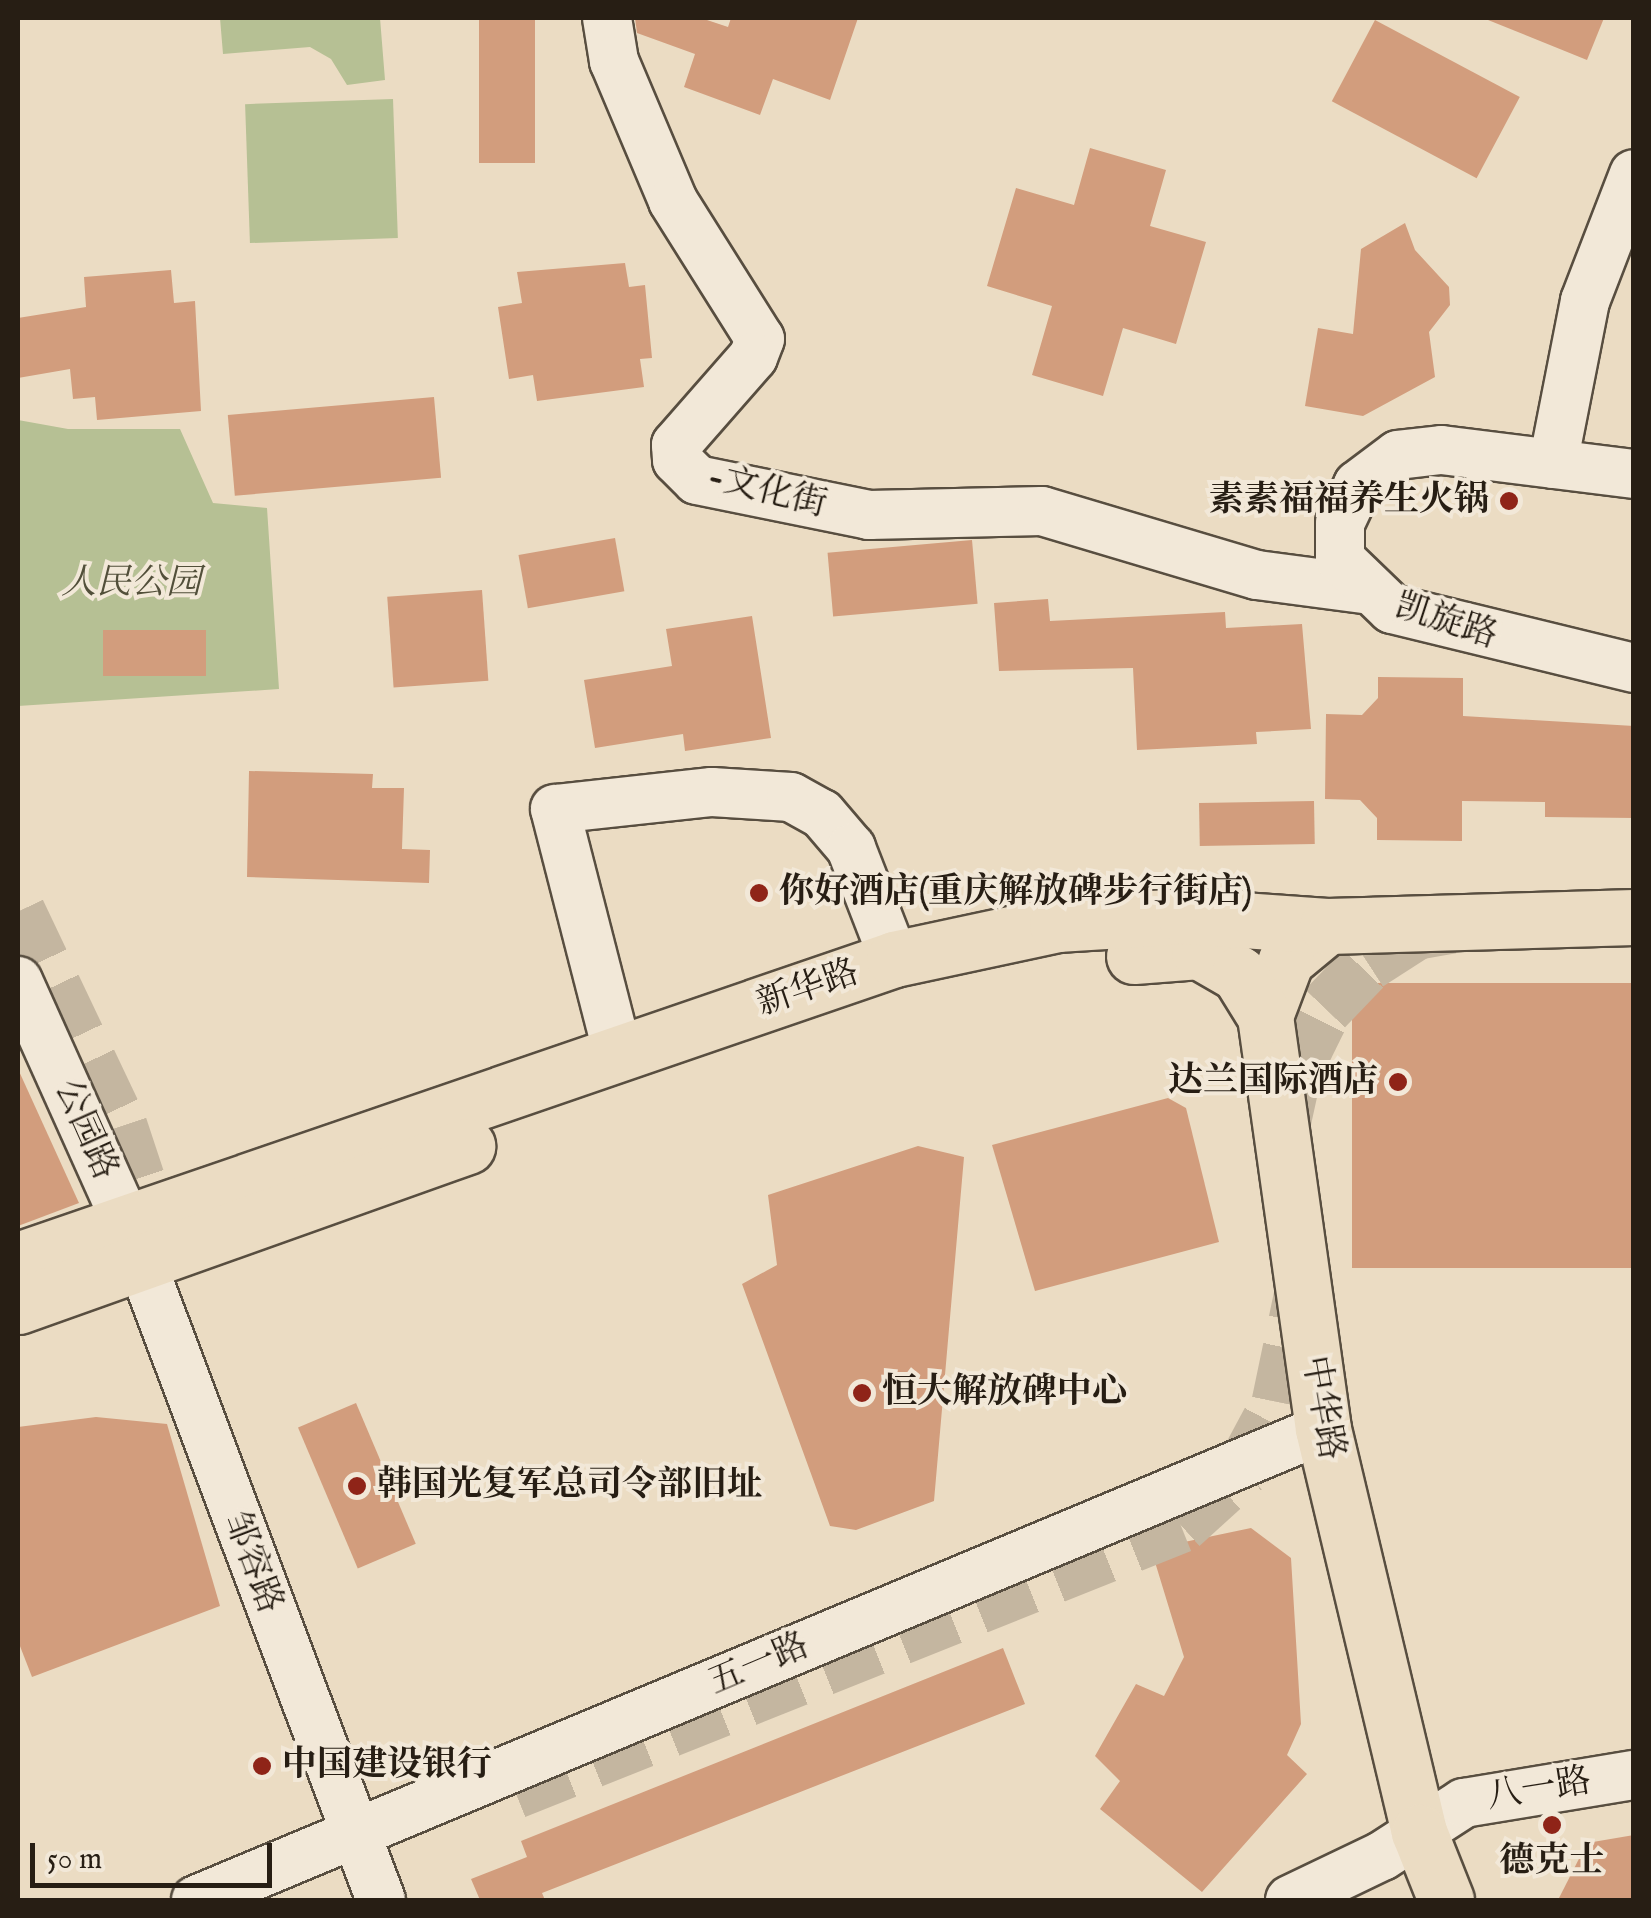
<!DOCTYPE html>
<html>
<head>
<meta charset="utf-8">
<style>
  body { margin:0 }
  #map { position:relative; width:1651px; height:1918px; overflow:hidden; background:#ebdcc3; font-family:"IM FELL English","Noto Serif SC",serif }
  div>[style] { position:absolute }
  .green>* { inset:0; background:#b6c094; transform-origin:0 0 }
  .building>* { inset:0; background:#d29d7d; transform-origin:0 0 }
  .major-tunnel>* { height:55px; margin-top:-27.5px; transform-origin:0; background:repeating-linear-gradient(90deg,#c4b6a0 0 55px,transparent 0 83px) }
  .roads { filter:drop-shadow(2px 0 #584e40) drop-shadow(-2px 0 #584e40) drop-shadow(0 2px #584e40) drop-shadow(0 -2px #584e40) }
  .minor>* { height:48px; margin:-24px; padding:0 24px; transform-origin:24px; border-radius:24px; background:#f2e8d8 }
  .major>* { height:55px; margin:-27.5px; padding:0 27.5px; transform-origin:27.5px; border-radius:27.5px; background:#ebdcc3 }
  .dots>* { width:28px; height:28px; translate:-50% -50%; box-sizing:border-box; border:5px solid #f2e8d8; border-radius:50% }
  span { translate:-50% -50%; white-space:nowrap; text-align:center; line-height:1.15; -webkit-text-stroke:8px #f2e8d8; paint-order:stroke }
  .street-label { font-size:35px; color:#271e14 }
  .poi-label { font-size:35px; color:#271e14; font-weight:700 }
  .right { translate:-100% -50%; text-align:right }
  .left { translate:0 -50%; text-align:left }
  .park-label { font-size:35px; color:#524f3a; font-style:italic }
  .frame { position:absolute; inset:0; border:20px solid #271e14; pointer-events:none }
  .scale { position:absolute; left:30px; top:1843px; width:242px; height:45px; box-sizing:border-box; border:5px solid #271e14; border-top:0; padding-left:12px; font-size:30px; line-height:35px; white-space:nowrap; color:#271e14; -webkit-text-stroke:8px #f2e8d8; paint-order:stroke }
</style>
</head>
<body>
<div id="map">
  <div class="green">
    <div style="clip-path:polygon(220px 18px,380px 18px,385px 80px,347px 85px,331px 59px,310px 47px,223px 54px)"></div>
    <div style="left:393px;top:99px;width:139px;height:148px;rotate:88deg"></div>
    <div style="clip-path:polygon(18px 420px,68px 429px,180px 429px,213px 503px,267px 508px,279px 689px,18px 706px)"></div>
  </div>
  <div class="building">
    <div style="left:479px;top:18px;width:56px;height:145px"></div>
    <div style="clip-path:polygon(635px 18px,701px 18px,728px 27px,731px 18px,858px 18px,830px 100px,773px 79px,760px 115px,684px 87px,695px 54px,637px 33px)"></div>
    <div style="clip-path:polygon(1483px 18px,1604px 18px,1587px 60px)"></div>
    <div style="left:1375px;top:20px;width:164px;height:92px;rotate:28deg"></div>
    <div style="clip-path:polygon(1090px 148px,1166px 170px,1150px 226px,1206px 242px,1176px 344px,1123px 328px,1103px 396px,1032px 375px,1052px 306px,987px 286px,1016px 188px,1074px 205px)"></div>
    <div style="clip-path:polygon(1405px 223px,1415px 250px,1449px 287px,1450px 305px,1429px 332px,1435px 377px,1363px 416px,1305px 406px,1318px 328px,1353px 334px,1361px 249px)"></div>
    <div style="clip-path:polygon(625px 263px,629px 287px,645px 285px,652px 358px,640px 359px,644px 387px,537px 401px,533px 375px,509px 379px,498px 307px,522px 303px,517px 272px)"></div>
    <div style="clip-path:polygon(171px 270px,174px 303px,195px 301px,201px 411px,97px 420px,95px 397px,73px 399px,70px 369px,18px 378px,18px 318px,86px 307px,84px 277px)"></div>
    <div style="left:434px;top:397px;width:81px;height:207px;rotate:85deg"></div>
    <div style="left:615px;top:538px;width:54px;height:98px;rotate:80deg"></div>
    <div style="left:972px;top:540px;width:64px;height:145px;rotate:85deg"></div>
    <div style="left:482px;top:590px;width:91px;height:95px;rotate:86deg"></div>
    <div style="clip-path:polygon(1048px 599px,1050px 621px,1225px 612px,1226px 628px,1302px 624px,1311px 729px,1256px 732px,1257px 744px,1137px 750px,1133px 668px,999px 671px,994px 603px)"></div>
    <div style="clip-path:polygon(752px 616px,771px 738px,685px 751px,683px 734px,595px 748px,584px 680px,672px 666px,666px 629px)"></div>
    <div style="left:103px;top:630px;width:103px;height:46px"></div>
    <div style="clip-path:polygon(1378px 677px,1463px 678px,1463px 716px,1634px 726px,1634px 818px,1545px 817px,1545px 802px,1462px 801px,1462px 841px,1377px 840px,1377px 818px,1360px 800px,1325px 799px,1326px 714px,1362px 715px,1378px 698px)"></div>
    <div style="clip-path:polygon(249px 771px,373px 774px,372px 788px,404px 788px,402px 849px,430px 850px,429px 883px,247px 877px)"></div>
    <div style="left:1314px;top:801px;width:43px;height:115px;rotate:89deg"></div>
    <div style="left:1634px;top:983px;width:285px;height:282px;rotate:90deg"></div>
    <div style="clip-path:polygon(18px 1069px,79px 1203px,18px 1226px)"></div>
    <div style="clip-path:polygon(1168px 1098px,1186px 1108px,1219px 1242px,1035px 1291px,992px 1145px)"></div>
    <div style="clip-path:polygon(918px 1146px,964px 1157px,934px 1501px,856px 1530px,830px 1526px,742px 1284px,777px 1265px,768px 1195px)"></div>
    <div style="left:356px;top:1403px;width:153px;height:63px;rotate:67deg"></div>
    <div style="clip-path:polygon(96px 1417px,167px 1424px,220px 1606px,32px 1677px,18px 1641px,18px 1427px)"></div>
    <div style="clip-path:polygon(1251px 1528px,1291px 1558px,1301px 1724px,1287px 1755px,1307px 1774px,1202px 1892px,1100px 1809px,1120px 1781px,1095px 1756px,1136px 1684px,1164px 1696px,1184px 1657px,1151px 1549px)"></div>
    <div style="clip-path:polygon(1003px 1648px,1025px 1704px,542px 1893px,545px 1900px,480px 1900px,471px 1879px,527px 1857px,521px 1841px)"></div>
    <div style="clip-path:polygon(1634px 1835px,1634px 1900px,1558px 1900px,1587px 1843px)"></div>
  </div>
  <div class="major-tunnel">
    <div style="left:18px;top:911px;width:238px;rotate:64.6deg"></div>
    <div style="left:120px;top:1126px;width:140px;rotate:71.7deg"></div>
    <div style="left:1281px;top:1133px;width:66px;rotate:-77.7deg"></div>
    <div style="left:1295px;top:1069px;width:68px;rotate:-63.8deg"></div>
    <div style="left:1325px;top:1008px;width:62px;rotate:-46.3deg"></div>
    <div style="left:1368px;top:963px;width:57px;rotate:-32.9deg"></div>
    <div style="left:1416px;top:932px;width:36px;rotate:-10deg"></div>
    <div style="left:515px;top:1791px;width:717px;rotate:-21.77deg"></div>
    <div style="left:1181px;top:1525px;width:84px;rotate:-42.1deg"></div>
    <div style="left:1243px;top:1469px;width:76px;rotate:-61.8deg"></div>
    <div style="left:1279px;top:1402px;width:107px;rotate:-78.2deg"></div>
  </div>
  <div class="roads">
    <div class="minor">
      <div style="left:607px;top:18px;width:44px;rotate:80.8deg"></div>
      <div style="left:614px;top:61px;width:152px;rotate:67.1deg"></div>
      <div style="left:673px;top:201px;width:163px;rotate:57.8deg"></div>
      <div style="left:760px;top:339px;width:19px;rotate:111deg"></div>
      <div style="left:753px;top:357px;width:117px;rotate:131.2deg"></div>
      <div style="left:676px;top:445px;width:15px;rotate:86deg"></div>
      <div style="left:677px;top:460px;width:28px;rotate:45deg"></div>
      <div style="left:697px;top:480px;width:176px;rotate:11.5deg"></div>
      <div style="left:869px;top:515px;width:173px;rotate:-1.3deg"></div>
      <div style="left:1042px;top:511px;width:224px;rotate:16.6deg"></div>
      <div style="left:1257px;top:575px;width:107px;rotate:7.5deg"></div>
      <div style="left:1553px;top:464px;width:166px;rotate:-78.9deg"></div>
      <div style="left:1585px;top:301px;width:136px;rotate:-68.9deg"></div>
      <div style="left:1634px;top:474px;width:194px;rotate:-172.9deg"></div>
      <div style="left:1441px;top:450px;width:43px;rotate:173.4deg"></div>
      <div style="left:1398px;top:455px;width:50px;rotate:143.1deg"></div>
      <div style="left:1358px;top:485px;width:42px;rotate:115.3deg"></div>
      <div style="left:1340px;top:523px;width:36px;rotate:90deg"></div>
      <div style="left:1340px;top:559px;width:72px;rotate:43.9deg"></div>
      <div style="left:1392px;top:609px;width:249px;rotate:13.7deg"></div>
      <div style="left:18px;top:981px;width:266px;rotate:65.8deg"></div>
      <div style="left:127px;top:1224px;width:722px;rotate:69.41deg"></div>
      <div style="left:618px;top:1054px;width:253px;rotate:-104.4deg"></div>
      <div style="left:555px;top:809px;width:158px;rotate:-6.2deg"></div>
      <div style="left:712px;top:792px;width:79px;rotate:3.6deg"></div>
      <div style="left:791px;top:797px;width:35px;rotate:29deg"></div>
      <div style="left:822px;top:814px;width:45px;rotate:49.5deg"></div>
      <div style="left:851px;top:848px;width:119px;rotate:68.8deg"></div>
      <div style="left:196px;top:1900px;width:1221px;rotate:-22.68deg"></div>
      <div style="left:1290px;top:1900px;width:102px;rotate:-25.6deg"></div>
      <div style="left:1382px;top:1856px;width:98px;rotate:-32.9deg"></div>
      <div style="left:1464px;top:1803px;width:172px;rotate:-9.4deg"></div>
    </div>
    <div class="major">
      <div style="left:1327px;top:926px;width:53px;rotate:140.3deg"></div>
      <div style="left:1286px;top:960px;width:60px;rotate:110.6deg"></div>
      <div style="left:1265px;top:1016px;width:417px;rotate:82deg"></div>
      <div style="left:1323px;top:1429px;width:414px;rotate:76.6deg"></div>
      <div style="left:1419px;top:1832px;width:73px;rotate:68.3deg"></div>
      <div style="left:1134px;top:956px;width:65px;rotate:-4.4deg"></div>
      <div style="left:1199px;top:951px;width:46px;rotate:29.9deg"></div>
      <div style="left:1239px;top:974px;width:49px;rotate:58.2deg"></div>
      <div style="left:18px;top:1260px;width:926px;rotate:-18.96deg"></div>
      <div style="left:894px;top:959px;width:167px;rotate:-12.1deg"></div>
      <div style="left:1057px;top:924px;width:128px;rotate:-3.6deg"></div>
      <div style="left:1185px;top:916px;width:142px;rotate:4deg"></div>
      <div style="left:1327px;top:926px;width:307px;rotate:-1.7deg"></div>
      <div style="left:18px;top:1306px;width:477px;rotate:-19.6deg"></div>
    </div>
  </div>
  <div class="dots">
    <div style="left:1509px;top:501px;background:#8f2418"></div>
    <div style="left:759px;top:893px;background:#8f2418"></div>
    <div style="left:1398px;top:1082px;background:#8f2418"></div>
    <div style="left:862px;top:1393px;background:#8f2418"></div>
    <div style="left:357px;top:1486px;background:#8f2418"></div>
    <div style="left:262px;top:1766px;background:#8f2418"></div>
    <div style="left:1552px;top:1825px;background:#8f2418"></div>
  </div>
  <div class="street-label">
    <span style="left:767px;top:492px;rotate:14deg">-文化街</span>
    <span style="left:1446px;top:622px;rotate:18deg">凯旋路</span>
    <span style="left:808px;top:989px;rotate:-19deg">新华路</span>
    <span style="left:85px;top:1130px;rotate:66deg">公园路</span>
    <span style="left:1322px;top:1408px;rotate:80deg">中华路</span>
    <span style="left:252px;top:1563px;rotate:69deg">邹容路</span>
    <span style="left:759px;top:1665px;rotate:-23deg">五一路</span>
    <span style="left:1539px;top:1790px;rotate:-9deg">八一路</span>
  </div>
  <div class="poi-label">
    <span class="right" style="left:1489px;top:501px">素素福福养生火锅</span>
    <span class="left" style="left:779px;top:893px">你好酒店(重庆解放碑步行街店)</span>
    <span class="right" style="left:1378px;top:1082px">达兰国际酒店</span>
    <span class="left" style="left:882px;top:1393px">恒大解放碑中心</span>
    <span class="left" style="left:377px;top:1486px">韩国光复军总司令部旧址</span>
    <span class="left" style="left:282px;top:1766px">中国建设银行</span>
    <span style="left:1552px;top:1862px">德克士</span>
  </div>
  <div class="park-label">
    <span style="left:131px;top:584px">人民公园</span>
  </div>
  <div class="frame"></div>
  <div class="scale">50 m</div>
</div>
</body>
</html>
